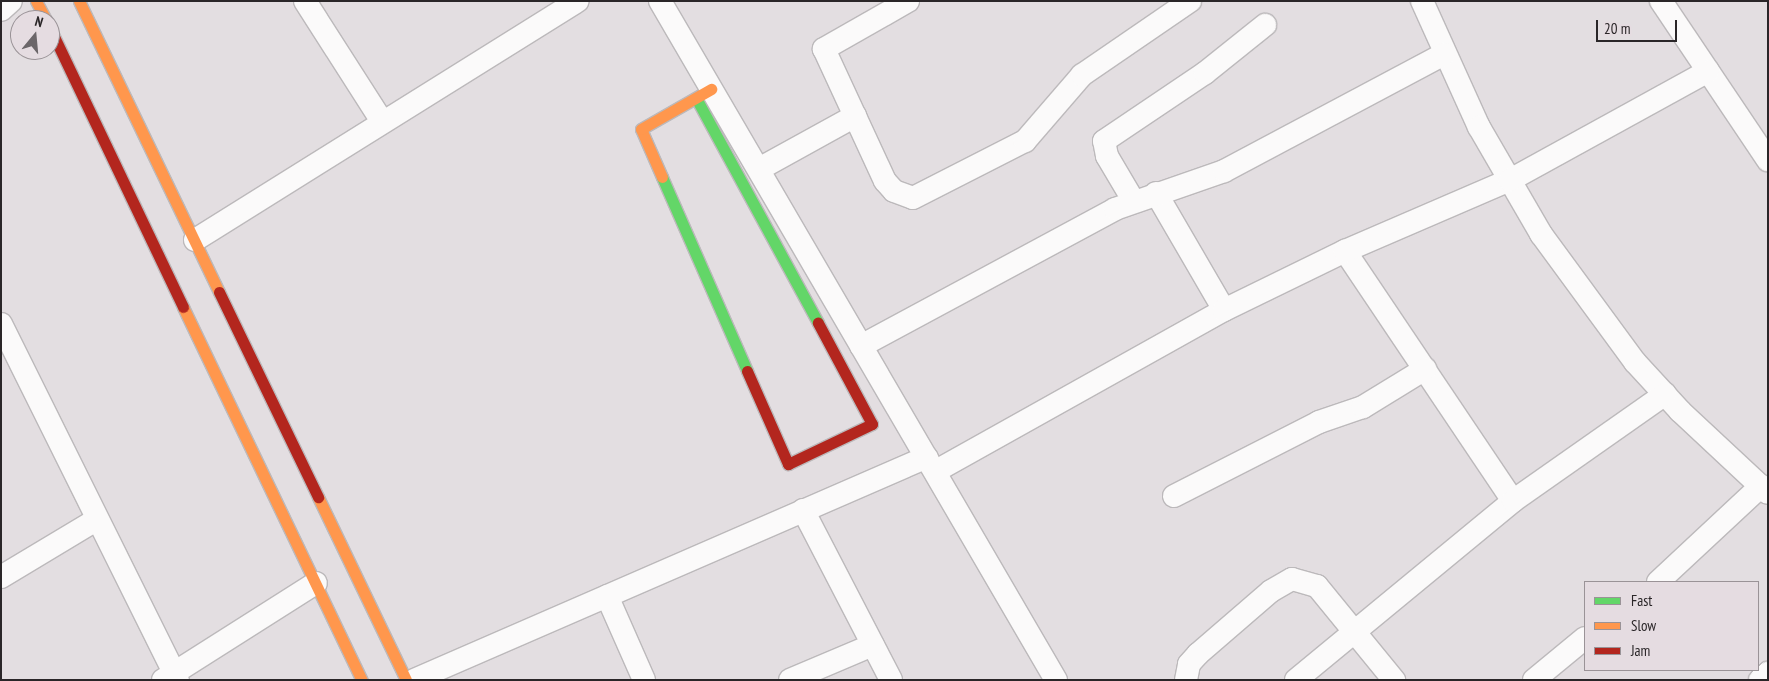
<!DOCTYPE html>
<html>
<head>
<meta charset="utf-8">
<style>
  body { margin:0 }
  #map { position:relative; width:1769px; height:681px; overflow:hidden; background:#e3dee1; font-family:"PT Sans Narrow",sans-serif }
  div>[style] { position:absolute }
  .roads { filter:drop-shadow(1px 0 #bcb9bb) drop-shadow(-1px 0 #bcb9bb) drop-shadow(0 1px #bcb9bb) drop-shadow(0 -1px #bcb9bb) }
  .street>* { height:22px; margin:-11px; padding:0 11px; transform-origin:11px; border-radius:11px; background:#fbfafa }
  .fast>* { height:11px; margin:-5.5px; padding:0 5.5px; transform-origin:5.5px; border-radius:5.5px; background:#63d668 }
  .slow>* { height:11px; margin:-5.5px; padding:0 5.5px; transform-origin:5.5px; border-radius:5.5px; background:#ff974d }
  .jam>* { height:11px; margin:-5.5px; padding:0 5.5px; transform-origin:5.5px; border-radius:5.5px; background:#b3261e }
  span { translate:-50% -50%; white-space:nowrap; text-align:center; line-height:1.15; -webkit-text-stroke:5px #e5dce1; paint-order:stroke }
  .frame { position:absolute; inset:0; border:2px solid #2a2628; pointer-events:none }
  .legend { position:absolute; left:1584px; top:581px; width:175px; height:90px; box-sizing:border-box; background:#e5dce1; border:1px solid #9a9397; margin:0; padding:6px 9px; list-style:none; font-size:15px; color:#2a2628 }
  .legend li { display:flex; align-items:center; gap:10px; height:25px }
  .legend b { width:25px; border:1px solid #9a9397 }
  .north { position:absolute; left:10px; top:10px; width:50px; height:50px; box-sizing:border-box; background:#e5dce1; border:1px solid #9a9397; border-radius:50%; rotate:17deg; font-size:14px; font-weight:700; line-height:20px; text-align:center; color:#2a2628 }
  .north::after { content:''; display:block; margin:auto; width:18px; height:22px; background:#6b6669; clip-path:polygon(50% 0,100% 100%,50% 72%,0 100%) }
  .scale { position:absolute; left:1596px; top:20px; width:81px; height:22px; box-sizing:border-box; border:2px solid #2a2628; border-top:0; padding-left:6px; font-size:15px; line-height:18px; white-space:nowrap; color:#2a2628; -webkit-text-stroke:4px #e5dce1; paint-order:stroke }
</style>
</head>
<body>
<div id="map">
  <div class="roads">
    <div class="street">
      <div style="left:305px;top:1px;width:141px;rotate:57.4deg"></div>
      <div style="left:660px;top:1px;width:786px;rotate:59.75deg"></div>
      <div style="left:908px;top:1px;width:97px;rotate:150.3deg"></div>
      <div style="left:824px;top:49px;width:145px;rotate:65.2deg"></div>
      <div style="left:885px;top:181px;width:13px;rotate:48deg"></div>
      <div style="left:894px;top:191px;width:20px;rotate:20deg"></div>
      <div style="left:913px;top:198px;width:126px;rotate:-27deg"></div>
      <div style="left:1025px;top:141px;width:87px;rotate:-49.2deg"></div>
      <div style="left:1082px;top:75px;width:131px;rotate:-34.4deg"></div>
      <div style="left:1422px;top:1px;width:138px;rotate:65.7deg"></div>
      <div style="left:1479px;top:127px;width:124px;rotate:59.9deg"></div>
      <div style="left:1541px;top:234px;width:159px;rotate:53.7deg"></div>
      <div style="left:1635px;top:362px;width:67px;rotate:47.4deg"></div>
      <div style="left:1680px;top:411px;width:120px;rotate:43deg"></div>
      <div style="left:1661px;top:1px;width:192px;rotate:56.1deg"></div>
      <div style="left:1px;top:10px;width:13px;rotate:-42deg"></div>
      <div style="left:759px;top:169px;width:110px;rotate:-28.9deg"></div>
      <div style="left:1156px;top:193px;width:135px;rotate:59.8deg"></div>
      <div style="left:1133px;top:200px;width:51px;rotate:-120.6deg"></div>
      <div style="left:1107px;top:156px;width:15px;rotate:-101deg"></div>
      <div style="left:1104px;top:141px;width:122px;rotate:-34deg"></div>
      <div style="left:1205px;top:73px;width:77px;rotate:-38.7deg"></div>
      <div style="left:195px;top:240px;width:451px;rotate:-32deg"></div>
      <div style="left:1345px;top:251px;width:301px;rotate:56.1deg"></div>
      <div style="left:1px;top:324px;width:398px;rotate:63.6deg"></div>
      <div style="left:861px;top:346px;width:289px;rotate:-28.3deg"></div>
      <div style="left:1115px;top:209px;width:115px;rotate:-19.2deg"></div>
      <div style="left:1224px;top:171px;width:249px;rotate:-28deg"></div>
      <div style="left:936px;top:471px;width:330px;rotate:-29.2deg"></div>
      <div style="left:1224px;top:310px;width:135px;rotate:-26deg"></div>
      <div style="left:1345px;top:251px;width:180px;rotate:-23.3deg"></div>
      <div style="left:1510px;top:180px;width:226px;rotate:-28.8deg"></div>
      <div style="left:1174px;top:496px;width:163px;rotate:-27deg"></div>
      <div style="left:1319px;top:422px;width:46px;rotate:-18.8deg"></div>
      <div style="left:1363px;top:407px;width:73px;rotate:-31.5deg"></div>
      <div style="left:803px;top:510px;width:191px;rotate:62.6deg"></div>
      <div style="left:1px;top:577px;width:111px;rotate:-31deg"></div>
      <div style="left:1658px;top:582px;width:141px;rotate:-43deg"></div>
      <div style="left:607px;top:596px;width:92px;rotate:66.2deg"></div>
      <div style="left:163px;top:680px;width:181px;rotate:-32.4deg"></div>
      <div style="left:414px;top:680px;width:559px;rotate:-23.49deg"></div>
      <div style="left:790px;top:680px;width:90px;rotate:-22.9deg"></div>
      <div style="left:1186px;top:680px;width:16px;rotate:-79deg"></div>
      <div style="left:1189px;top:664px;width:13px;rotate:-48deg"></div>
      <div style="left:1198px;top:654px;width:96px;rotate:-40.8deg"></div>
      <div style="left:1271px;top:591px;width:24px;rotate:-30deg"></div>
      <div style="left:1292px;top:579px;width:26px;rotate:16deg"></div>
      <div style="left:1317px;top:586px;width:122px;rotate:50.7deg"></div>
      <div style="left:1296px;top:680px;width:281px;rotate:-39.5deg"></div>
      <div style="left:1513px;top:501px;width:186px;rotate:-35.1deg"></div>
      <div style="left:1534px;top:680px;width:66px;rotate:-39.5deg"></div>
      <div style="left:1760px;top:680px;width:11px;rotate:-41deg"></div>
    </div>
    <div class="fast">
      <div style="left:696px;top:98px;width:256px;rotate:61.5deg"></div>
      <div style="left:662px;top:177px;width:212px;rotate:66.3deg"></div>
    </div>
    <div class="slow">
      <div style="left:36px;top:1px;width:21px;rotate:62deg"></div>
      <div style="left:79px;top:1px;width:323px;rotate:64.3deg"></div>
      <div style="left:662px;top:177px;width:52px;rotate:-113.6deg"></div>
      <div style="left:641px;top:129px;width:81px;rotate:-29.7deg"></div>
      <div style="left:183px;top:307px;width:414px;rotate:64.4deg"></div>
      <div style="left:318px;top:497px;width:203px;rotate:64.3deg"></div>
    </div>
    <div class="jam">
      <div style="left:50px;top:28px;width:309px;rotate:64.5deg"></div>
      <div style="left:219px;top:292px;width:228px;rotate:64.2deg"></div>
      <div style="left:747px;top:371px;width:102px;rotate:66.2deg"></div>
      <div style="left:788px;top:464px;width:93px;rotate:-25.5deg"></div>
      <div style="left:872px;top:424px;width:115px;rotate:-118.1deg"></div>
    </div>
  </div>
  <div class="frame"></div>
  <ul class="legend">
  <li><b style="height:6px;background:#63d668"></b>Fast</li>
  <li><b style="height:6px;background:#ff974d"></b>Slow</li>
  <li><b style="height:6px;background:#b3261e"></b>Jam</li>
  </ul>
  <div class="north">N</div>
  <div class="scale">20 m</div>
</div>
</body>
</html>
